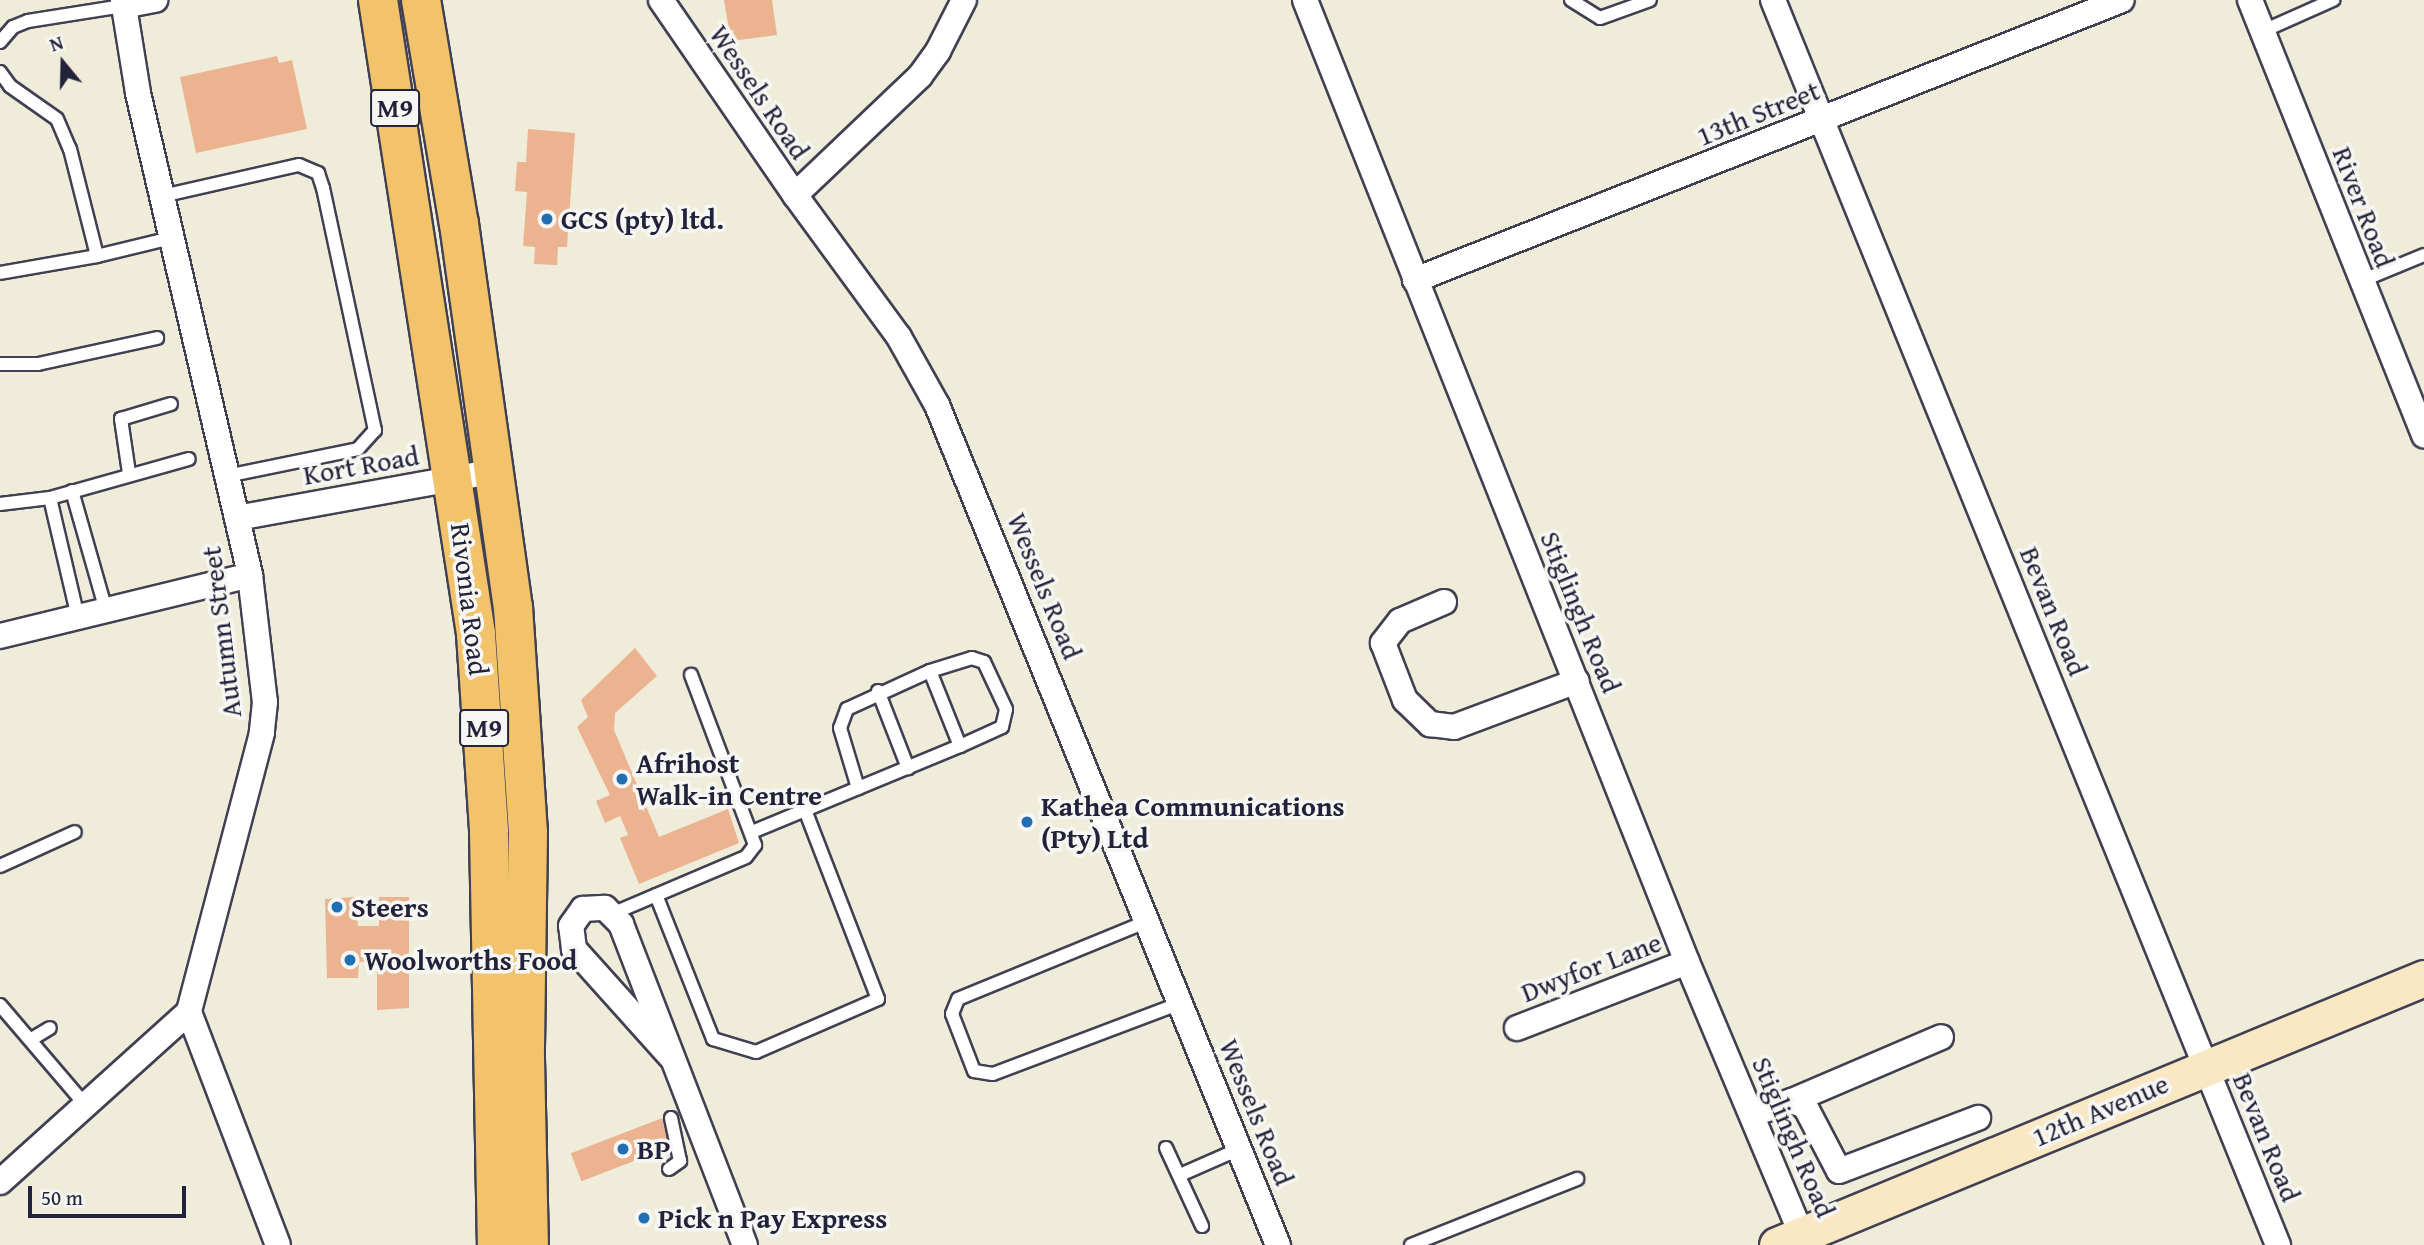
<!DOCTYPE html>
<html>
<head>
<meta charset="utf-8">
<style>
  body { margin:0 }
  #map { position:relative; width:2424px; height:1245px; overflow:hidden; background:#f0ecda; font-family:"Gentium Book Plus",serif }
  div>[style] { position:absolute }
  .building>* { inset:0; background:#ebb38f; transform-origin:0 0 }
  .roads { filter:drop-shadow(2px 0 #414053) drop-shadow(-2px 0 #414053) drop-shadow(0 2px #414053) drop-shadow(0 -2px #414053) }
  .service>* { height:12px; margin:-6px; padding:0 6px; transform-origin:6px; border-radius:6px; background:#fff }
  .minor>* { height:24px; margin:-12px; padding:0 12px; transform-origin:12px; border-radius:12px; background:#fff }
  .secondary>* { height:35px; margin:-17.5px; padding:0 17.5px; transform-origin:17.5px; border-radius:17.5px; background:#fae7c3 }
  .primary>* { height:38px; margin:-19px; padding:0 19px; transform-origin:19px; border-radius:19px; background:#f2c36a }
  .dots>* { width:19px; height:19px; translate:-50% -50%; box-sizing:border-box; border:4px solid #f6f6f2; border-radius:50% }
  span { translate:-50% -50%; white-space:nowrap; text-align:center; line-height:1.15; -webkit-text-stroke:7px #f6f6f2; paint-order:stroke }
  .shield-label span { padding:2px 5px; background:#f6f6f2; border:2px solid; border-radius:5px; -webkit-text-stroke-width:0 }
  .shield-label { font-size:26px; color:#22223b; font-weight:700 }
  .street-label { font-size:28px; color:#22223b }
  .poi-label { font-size:28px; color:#22223b; font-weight:700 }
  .left { translate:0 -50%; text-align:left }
  .north { position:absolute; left:28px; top:28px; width:70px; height:70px; -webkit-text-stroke:5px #f6f6f2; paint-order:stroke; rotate:341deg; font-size:19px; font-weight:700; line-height:28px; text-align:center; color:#22223b }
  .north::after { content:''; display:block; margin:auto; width:24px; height:32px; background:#22223b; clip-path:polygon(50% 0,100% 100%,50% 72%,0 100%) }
  .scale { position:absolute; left:28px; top:1186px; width:158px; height:32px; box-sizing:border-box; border:4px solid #22223b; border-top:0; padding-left:9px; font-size:21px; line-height:24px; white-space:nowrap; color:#22223b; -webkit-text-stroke:5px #f6f6f2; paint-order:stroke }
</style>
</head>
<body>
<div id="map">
  <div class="building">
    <div style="clip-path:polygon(724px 0,772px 0,777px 35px,731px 41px)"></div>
    <div style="clip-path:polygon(277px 56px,279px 63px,292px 60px,307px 129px,196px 153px,180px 77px)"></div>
    <div style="clip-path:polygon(528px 129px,575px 133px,567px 247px,558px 247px,557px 265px,534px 264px,535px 247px,523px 246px,527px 192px,515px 191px,517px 162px,526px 162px)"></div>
    <div style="clip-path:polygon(635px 648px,657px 676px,615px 713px,614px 730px,659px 837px,728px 809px,739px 843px,639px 884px,620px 838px,628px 835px,620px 816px,605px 823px,596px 801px,610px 795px,577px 727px,588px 717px,581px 700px)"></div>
    <div style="clip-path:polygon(355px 897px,358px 926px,379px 926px,379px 897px,409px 897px,409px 1008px,377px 1010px,377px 961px,359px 962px,358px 978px,327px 978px,325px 899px)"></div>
    <div style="left:665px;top:1117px;width:30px;height:101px;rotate:69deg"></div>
  </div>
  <div class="roads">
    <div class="service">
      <div style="left:1571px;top:0;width:34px;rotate:32deg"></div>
      <div style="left:1600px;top:18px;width:53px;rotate:-19.8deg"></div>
      <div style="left:2263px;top:31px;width:77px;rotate:-23.9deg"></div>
      <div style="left:0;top:42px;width:20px;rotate:-49deg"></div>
      <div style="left:13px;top:27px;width:16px;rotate:-22deg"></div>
      <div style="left:28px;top:21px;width:96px;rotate:-9deg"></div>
      <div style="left:0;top:72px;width:17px;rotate:54deg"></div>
      <div style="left:10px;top:86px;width:57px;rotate:35.1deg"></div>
      <div style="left:57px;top:119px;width:33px;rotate:67deg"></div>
      <div style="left:70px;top:149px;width:110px;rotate:75.8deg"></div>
      <div style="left:97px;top:256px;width:98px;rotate:170.1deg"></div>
      <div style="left:162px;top:196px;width:140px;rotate:-12.8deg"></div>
      <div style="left:299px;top:165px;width:21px;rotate:23deg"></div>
      <div style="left:318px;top:173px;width:16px;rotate:72deg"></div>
      <div style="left:323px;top:188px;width:248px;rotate:77.9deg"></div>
      <div style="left:375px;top:430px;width:25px;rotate:132deg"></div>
      <div style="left:358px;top:449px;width:135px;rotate:168.4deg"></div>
      <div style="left:97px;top:256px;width:76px;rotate:-13.7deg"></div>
      <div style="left:2361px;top:281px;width:68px;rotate:-22.4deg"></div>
      <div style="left:0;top:364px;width:38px"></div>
      <div style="left:38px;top:364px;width:122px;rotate:-12.3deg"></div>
      <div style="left:129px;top:473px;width:55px;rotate:-98.4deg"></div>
      <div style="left:121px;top:419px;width:52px;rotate:-16.7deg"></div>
      <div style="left:72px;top:491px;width:124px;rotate:74.1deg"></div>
      <div style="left:50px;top:498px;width:122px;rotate:76.8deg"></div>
      <div style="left:0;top:504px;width:50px;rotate:-6.8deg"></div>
      <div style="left:50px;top:498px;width:144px;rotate:-15.7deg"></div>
      <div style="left:930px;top:671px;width:81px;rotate:68.2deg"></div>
      <div style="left:878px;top:691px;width:83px;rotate:68.7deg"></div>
      <div style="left:752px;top:832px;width:225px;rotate:-22.5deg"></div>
      <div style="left:960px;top:746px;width:46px;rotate:-24.3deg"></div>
      <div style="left:1002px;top:727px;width:18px;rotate:-77deg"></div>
      <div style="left:1006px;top:709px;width:52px;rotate:-115.1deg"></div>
      <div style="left:984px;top:662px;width:13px;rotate:-162deg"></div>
      <div style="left:972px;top:658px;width:44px;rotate:162.8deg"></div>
      <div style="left:930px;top:671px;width:91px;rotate:155.4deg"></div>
      <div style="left:847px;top:709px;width:20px;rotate:110deg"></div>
      <div style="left:840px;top:728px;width:63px;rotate:73.3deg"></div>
      <div style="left:0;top:866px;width:82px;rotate:-24.4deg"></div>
      <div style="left:656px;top:895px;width:155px;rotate:68.4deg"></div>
      <div style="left:713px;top:1039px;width:45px;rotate:16.8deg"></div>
      <div style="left:756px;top:1052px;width:133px;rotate:-23.5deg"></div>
      <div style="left:878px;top:999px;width:203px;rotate:-111.1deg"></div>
      <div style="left:614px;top:913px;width:143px;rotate:-23deg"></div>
      <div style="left:746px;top:857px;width:15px;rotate:-53deg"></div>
      <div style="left:755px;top:845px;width:182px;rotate:-110.6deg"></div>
      <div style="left:1148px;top:921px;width:205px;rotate:157.7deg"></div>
      <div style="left:958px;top:999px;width:16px;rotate:112deg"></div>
      <div style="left:952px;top:1014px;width:61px;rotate:68.9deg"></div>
      <div style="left:974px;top:1071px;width:19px;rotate:9deg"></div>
      <div style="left:993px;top:1074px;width:201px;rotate:-20.7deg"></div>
      <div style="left:0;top:1005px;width:134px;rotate:49.5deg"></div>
      <div style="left:30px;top:1040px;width:23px;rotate:-31deg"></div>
      <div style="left:1166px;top:1148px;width:86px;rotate:65.2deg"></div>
      <div style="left:669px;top:1169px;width:14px;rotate:-36deg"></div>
      <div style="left:680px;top:1161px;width:44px;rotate:-101.8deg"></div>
      <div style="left:1180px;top:1175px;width:64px;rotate:-23.8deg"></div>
      <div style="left:1411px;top:1245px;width:179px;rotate:-21.7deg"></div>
    </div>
    <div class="minor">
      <div style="left:123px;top:0;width:94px;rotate:80.8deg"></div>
      <div style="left:138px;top:93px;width:495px;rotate:76.9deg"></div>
      <div style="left:250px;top:575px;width:128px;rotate:83.3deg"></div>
      <div style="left:265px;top:702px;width:31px;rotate:96deg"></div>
      <div style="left:262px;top:733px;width:288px;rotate:104.7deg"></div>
      <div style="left:189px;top:1012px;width:249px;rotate:69.1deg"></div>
      <div style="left:661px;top:0;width:237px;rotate:55.5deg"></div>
      <div style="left:795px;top:195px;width:176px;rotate:53.8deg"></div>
      <div style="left:899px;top:337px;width:78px;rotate:60.8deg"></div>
      <div style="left:937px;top:405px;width:907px;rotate:67.91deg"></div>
      <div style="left:1305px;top:0;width:1035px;rotate:68.34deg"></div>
      <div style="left:1687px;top:962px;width:307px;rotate:67.2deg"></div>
      <div style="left:1773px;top:0;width:1344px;rotate:67.92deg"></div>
      <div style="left:2250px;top:0;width:469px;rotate:68.2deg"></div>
      <div style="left:123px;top:6px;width:33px;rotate:-11deg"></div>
      <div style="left:795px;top:195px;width:173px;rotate:-43.6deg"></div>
      <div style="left:920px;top:76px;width:31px;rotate:-54deg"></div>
      <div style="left:938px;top:51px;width:57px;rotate:-63deg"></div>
      <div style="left:1415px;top:280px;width:760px;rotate:-21.61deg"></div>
      <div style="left:237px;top:518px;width:263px;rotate:-10.3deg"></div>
      <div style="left:1444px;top:602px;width:48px;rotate:156.6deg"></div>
      <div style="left:1400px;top:621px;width:28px;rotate:128deg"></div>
      <div style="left:1383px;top:643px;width:61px;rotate:68.9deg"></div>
      <div style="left:1405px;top:700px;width:35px;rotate:44deg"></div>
      <div style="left:1430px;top:724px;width:24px;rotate:7deg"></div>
      <div style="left:1454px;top:727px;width:131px;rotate:-20.5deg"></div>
      <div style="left:0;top:636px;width:257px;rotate:-13.7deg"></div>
      <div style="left:1517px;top:1028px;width:182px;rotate:-21.2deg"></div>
      <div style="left:670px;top:1056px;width:144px;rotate:-131.9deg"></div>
      <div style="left:574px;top:949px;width:23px;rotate:-97deg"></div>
      <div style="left:571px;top:926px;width:21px;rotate:-55deg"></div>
      <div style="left:583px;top:909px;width:22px;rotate:-3deg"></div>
      <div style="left:605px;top:908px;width:23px;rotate:45deg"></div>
      <div style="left:621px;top:924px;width:344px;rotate:68.9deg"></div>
      <div style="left:1792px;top:1101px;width:162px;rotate:-23.2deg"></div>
      <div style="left:1752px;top:1114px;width:42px;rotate:-18deg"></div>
      <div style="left:1792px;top:1101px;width:14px;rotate:21deg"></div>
      <div style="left:1805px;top:1106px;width:73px;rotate:62.4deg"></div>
      <div style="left:1839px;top:1171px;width:149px;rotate:-20.9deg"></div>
      <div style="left:0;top:1182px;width:254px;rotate:-42deg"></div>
    </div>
    <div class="secondary">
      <div style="left:1777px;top:1245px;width:700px;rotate:-22.42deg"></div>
    </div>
    <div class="primary">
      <div style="left:378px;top:0;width:642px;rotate:81.21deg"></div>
      <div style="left:476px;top:634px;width:198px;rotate:86.2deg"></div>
      <div style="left:489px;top:832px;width:413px;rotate:88.9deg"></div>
      <div style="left:421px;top:0;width:227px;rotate:80.4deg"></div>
      <div style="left:459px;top:224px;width:387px;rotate:82deg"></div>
      <div style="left:513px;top:607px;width:225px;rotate:86.2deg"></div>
      <div style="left:528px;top:832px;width:227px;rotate:90.8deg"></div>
      <div style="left:525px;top:1059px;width:186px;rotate:88.8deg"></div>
    </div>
  </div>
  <div class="dots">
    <div style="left:547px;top:219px;background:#1f6fb2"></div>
    <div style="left:622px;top:779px;background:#1f6fb2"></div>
    <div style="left:1027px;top:822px;background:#1f6fb2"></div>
    <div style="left:337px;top:907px;background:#1f6fb2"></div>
    <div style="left:350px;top:960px;background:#1f6fb2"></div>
    <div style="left:623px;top:1149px;background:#1f6fb2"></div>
    <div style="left:644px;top:1218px;background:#1f6fb2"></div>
  </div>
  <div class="shield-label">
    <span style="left:395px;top:108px">M9</span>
    <span style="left:484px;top:728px">M9</span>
  </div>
  <div class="street-label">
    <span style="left:760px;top:92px;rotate:56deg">Wessels Road</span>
    <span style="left:1758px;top:113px;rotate:-22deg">13th Street</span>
    <span style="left:2364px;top:207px;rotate:69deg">River Road</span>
    <span style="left:361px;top:465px;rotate:-10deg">Kort Road</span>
    <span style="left:1045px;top:586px;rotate:68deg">Wessels Road</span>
    <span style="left:470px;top:599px;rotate:83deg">Rivonia Road</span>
    <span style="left:2054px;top:611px;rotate:68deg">Bevan Road</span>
    <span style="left:1581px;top:612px;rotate:68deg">Stiglingh Road</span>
    <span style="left:221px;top:632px;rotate:-97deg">Autumn Street</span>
    <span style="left:1591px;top:967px;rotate:-21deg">Dwyfor Lane</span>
    <span style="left:2100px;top:1110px;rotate:-23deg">12th Avenue</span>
    <span style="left:1257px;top:1112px;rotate:68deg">Wessels Road</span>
    <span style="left:1794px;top:1137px;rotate:67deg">Stiglingh Road</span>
    <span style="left:2267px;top:1137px;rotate:68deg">Bevan Road</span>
  </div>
  <div class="poi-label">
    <span class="left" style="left:561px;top:219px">GCS (pty) ltd.</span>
    <span class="left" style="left:636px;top:779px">Afrihost<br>Walk-in Centre</span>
    <span class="left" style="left:1041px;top:822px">Kathea Communications<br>(Pty) Ltd</span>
    <span class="left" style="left:351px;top:907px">Steers</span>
    <span class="left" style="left:364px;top:960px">Woolworths Food</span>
    <span class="left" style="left:637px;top:1149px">BP</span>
    <span class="left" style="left:658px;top:1218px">Pick n Pay Express</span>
  </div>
  <div class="north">N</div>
  <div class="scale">50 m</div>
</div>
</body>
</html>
